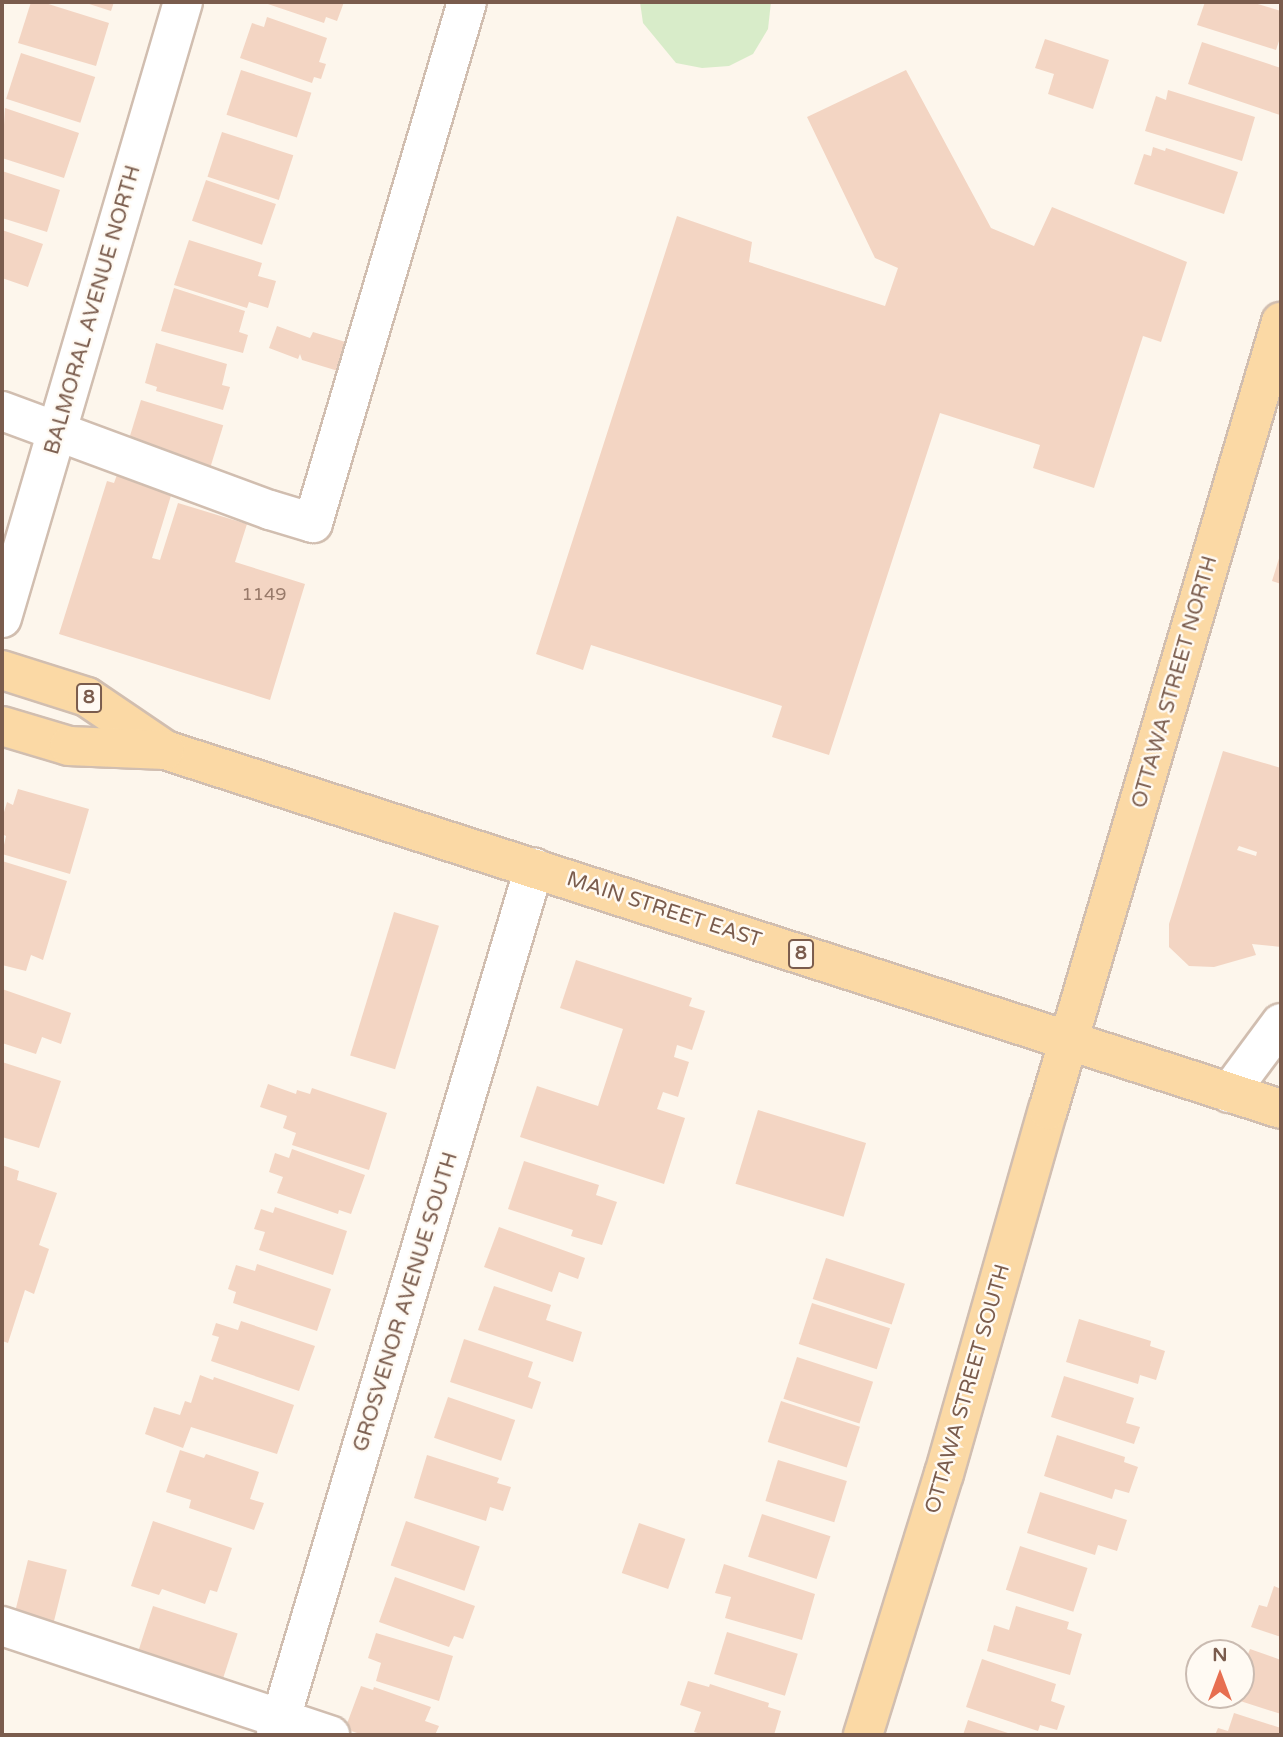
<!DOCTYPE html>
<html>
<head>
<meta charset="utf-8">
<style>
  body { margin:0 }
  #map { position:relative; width:1283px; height:1737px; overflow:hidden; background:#fdf6ec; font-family:"Varela Round",sans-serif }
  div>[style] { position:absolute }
  .green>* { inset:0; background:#d8ecc9 }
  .building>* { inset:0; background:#f3d5c3; transform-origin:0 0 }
  .roads { filter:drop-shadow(2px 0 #d1beb0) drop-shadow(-2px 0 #d1beb0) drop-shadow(0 2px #d1beb0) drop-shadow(0 -2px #d1beb0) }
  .minor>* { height:38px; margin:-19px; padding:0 19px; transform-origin:19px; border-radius:19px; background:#fff }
  .major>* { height:38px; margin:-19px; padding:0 19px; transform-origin:19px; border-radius:19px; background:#fbd9a5 }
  span { translate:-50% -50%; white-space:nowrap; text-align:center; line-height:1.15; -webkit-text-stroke:5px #fffaf3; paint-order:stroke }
  .number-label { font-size:18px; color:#987a6a }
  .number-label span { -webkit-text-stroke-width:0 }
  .shield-label span { padding:2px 5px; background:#fffaf3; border:2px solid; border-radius:5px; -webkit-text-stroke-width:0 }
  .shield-label { font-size:19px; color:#7a5c4d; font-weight:700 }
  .street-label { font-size:21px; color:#7a5c4d }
  .frame { position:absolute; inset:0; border:4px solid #7a5c4d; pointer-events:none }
  .north { position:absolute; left:1185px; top:1639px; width:70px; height:70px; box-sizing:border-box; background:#fffaf3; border:2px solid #cabbb1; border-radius:50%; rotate:0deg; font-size:19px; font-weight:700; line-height:28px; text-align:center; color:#7a5c4d }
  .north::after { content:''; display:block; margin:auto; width:24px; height:32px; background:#e76f51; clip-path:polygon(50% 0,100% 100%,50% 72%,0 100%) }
</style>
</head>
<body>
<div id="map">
  <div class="green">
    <div style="clip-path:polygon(640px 2px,771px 2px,768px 29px,753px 54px,729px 66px,702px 68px,676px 63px,643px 23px)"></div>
  </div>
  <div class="building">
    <div style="clip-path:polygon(31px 2px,42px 2px,109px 23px,96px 66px,18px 43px)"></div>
    <div style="clip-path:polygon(83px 2px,114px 2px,111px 11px)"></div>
    <div style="clip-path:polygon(262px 2px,344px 2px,337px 21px,326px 17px,324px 23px)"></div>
    <div style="clip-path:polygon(1205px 2px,1251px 2px,1281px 11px,1281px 35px,1276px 50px,1197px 25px)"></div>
    <div style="clip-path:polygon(267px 17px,327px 38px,319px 62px,326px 64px,321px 79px,314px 77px,312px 83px,240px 58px,252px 23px,264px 27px)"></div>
    <div style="clip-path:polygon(1045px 39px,1109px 60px,1093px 109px,1048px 94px,1054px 74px,1035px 68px)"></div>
    <div style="clip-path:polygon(1202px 42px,1281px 68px,1280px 115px,1188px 84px)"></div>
    <div style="left:21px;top:53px;width:78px;height:48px;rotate:18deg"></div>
    <div style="left:241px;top:70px;width:74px;height:47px;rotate:18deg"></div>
    <div style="clip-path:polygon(906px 70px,991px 228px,1034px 246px,1052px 207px,1187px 262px,1161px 342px,1143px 336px,1094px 488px,1033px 468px,1040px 445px,940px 413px,829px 755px,772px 737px,782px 706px,591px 645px,583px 670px,536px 654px,677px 216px,752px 242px,749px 262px,885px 306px,898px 268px,875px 258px,807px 117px)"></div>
    <div style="clip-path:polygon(1168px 90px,1255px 117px,1242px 161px,1145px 131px,1156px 96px,1166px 100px)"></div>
    <div style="clip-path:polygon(5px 108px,79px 133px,64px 178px,2px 158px)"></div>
    <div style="left:222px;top:132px;width:75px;height:47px;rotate:18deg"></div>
    <div style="clip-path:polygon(1153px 147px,1165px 151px,1166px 148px,1238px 172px,1224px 214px,1134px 184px,1144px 154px,1151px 156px)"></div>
    <div style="clip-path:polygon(2px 171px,60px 190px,47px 232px,2px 218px)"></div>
    <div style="left:206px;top:180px;width:74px;height:43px;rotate:19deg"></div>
    <div style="clip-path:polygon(2px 230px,43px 244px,28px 287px,2px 278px)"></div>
    <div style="clip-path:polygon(189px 240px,262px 263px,258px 276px,276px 281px,268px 308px,249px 302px,247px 308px,174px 285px)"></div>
    <div style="clip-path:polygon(174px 288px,245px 311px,239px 332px,248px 335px,243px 353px,161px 331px)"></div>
    <div style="clip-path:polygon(277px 326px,310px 338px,313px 332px,352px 344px,348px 374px,302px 360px,300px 354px,298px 359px,269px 348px)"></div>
    <div style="clip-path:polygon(156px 343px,227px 364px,222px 385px,230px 387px,223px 410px,156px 391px,157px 387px,145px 383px)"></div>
    <div style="left:141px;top:400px;width:86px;height:49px;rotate:17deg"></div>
    <div style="clip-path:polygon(118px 472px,173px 489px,152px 558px,160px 560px,178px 503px,247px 524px,235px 562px,305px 584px,270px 700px,59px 634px,107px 481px,114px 483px)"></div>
    <div style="clip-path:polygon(1281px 552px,1281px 584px,1272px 581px)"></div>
    <div style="clip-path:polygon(evenodd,1223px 751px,1281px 768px,1281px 947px,1252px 944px,1256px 955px,1214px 967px,1189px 966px,1169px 947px,1169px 924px,1223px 751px,1239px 846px,1257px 852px,1256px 856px,1237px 850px,1239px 846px)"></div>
    <div style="clip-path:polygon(18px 789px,89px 809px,70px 874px,2px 854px,6px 836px,2px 834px,2px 819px,7px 802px,13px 805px)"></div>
    <div style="clip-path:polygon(2px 861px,67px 881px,43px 960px,31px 955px,26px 971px,2px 965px)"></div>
    <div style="left:394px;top:912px;width:47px;height:150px;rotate:17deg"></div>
    <div style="clip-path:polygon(576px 960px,692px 998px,689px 1006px,705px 1011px,692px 1050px,677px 1045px,674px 1057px,689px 1062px,678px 1097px,663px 1092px,657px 1109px,685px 1118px,664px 1184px,520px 1137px,537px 1086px,598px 1106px,623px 1029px,560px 1008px)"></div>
    <div style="clip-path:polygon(2px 989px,71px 1013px,61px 1044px,42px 1037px,36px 1054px,2px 1043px)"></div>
    <div style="clip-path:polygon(2px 1062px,61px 1081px,39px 1148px,2px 1137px)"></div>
    <div style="clip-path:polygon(268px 1084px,296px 1094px,297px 1090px,310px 1094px,312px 1088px,387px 1113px,369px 1170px,292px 1145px,296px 1133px,283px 1128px,287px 1116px,260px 1107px)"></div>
    <div style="left:758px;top:1110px;width:113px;height:77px;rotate:17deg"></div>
    <div style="clip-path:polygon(292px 1149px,365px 1175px,351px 1214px,339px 1210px,338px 1214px,277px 1193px,283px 1177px,269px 1172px,275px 1153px,289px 1158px)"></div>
    <div style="clip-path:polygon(524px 1161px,599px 1185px,596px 1195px,617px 1202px,602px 1245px,571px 1236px,573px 1230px,508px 1209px)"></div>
    <div style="clip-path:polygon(2px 1165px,19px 1171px,17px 1180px,57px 1193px,39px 1245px,49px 1249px,34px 1294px,25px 1290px,8px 1343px,2px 1341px)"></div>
    <div style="clip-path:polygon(275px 1207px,347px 1231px,333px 1275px,259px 1250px,265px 1232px,254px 1229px,261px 1209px,273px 1213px)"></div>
    <div style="clip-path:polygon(499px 1227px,585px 1258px,578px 1279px,559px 1272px,552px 1292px,484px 1267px)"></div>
    <div style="left:826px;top:1258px;width:83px;height:43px;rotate:18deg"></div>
    <div style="clip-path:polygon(257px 1264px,331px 1289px,317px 1331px,233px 1303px,236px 1292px,228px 1289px,236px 1265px,255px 1271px)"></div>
    <div style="clip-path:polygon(494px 1286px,551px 1305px,546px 1320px,582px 1332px,573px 1362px,478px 1330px)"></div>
    <div style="left:812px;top:1303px;width:82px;height:43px;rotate:18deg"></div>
    <div style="clip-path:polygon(1079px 1319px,1151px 1341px,1150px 1346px,1165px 1351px,1156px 1380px,1140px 1375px,1138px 1384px,1066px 1362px)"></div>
    <div style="clip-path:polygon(241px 1321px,315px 1346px,299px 1391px,211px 1361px,219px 1337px,212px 1335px,216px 1323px,238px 1330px)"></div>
    <div style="clip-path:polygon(464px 1339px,533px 1362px,528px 1377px,541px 1382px,532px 1409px,450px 1382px)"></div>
    <div style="left:797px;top:1357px;width:80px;height:44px;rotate:18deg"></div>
    <div style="clip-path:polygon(200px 1375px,213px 1380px,214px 1377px,294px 1405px,277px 1454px,191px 1427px,183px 1448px,145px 1434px,154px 1407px,180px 1415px,185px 1401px,191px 1403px)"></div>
    <div style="clip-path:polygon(1064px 1376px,1134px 1398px,1126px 1423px,1140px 1427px,1134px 1444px,1051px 1417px)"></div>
    <div style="left:448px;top:1397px;width:71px;height:43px;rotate:19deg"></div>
    <div style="left:781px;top:1401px;width:83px;height:43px;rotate:18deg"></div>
    <div style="clip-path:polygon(1057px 1435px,1125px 1457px,1124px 1462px,1138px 1467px,1129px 1493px,1115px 1489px,1112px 1499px,1044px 1476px)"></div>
    <div style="clip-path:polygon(180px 1450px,204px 1458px,206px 1454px,259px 1472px,250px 1499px,264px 1503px,254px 1530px,189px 1508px,191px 1500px,166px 1492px)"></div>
    <div style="clip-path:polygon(427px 1455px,499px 1478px,497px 1483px,511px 1487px,503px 1511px,490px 1507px,486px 1521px,414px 1498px)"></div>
    <div style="left:778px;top:1460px;width:72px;height:43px;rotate:17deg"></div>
    <div style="clip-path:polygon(1040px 1492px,1127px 1520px,1117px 1551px,1098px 1545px,1095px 1555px,1027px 1533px)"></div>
    <div style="left:762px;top:1514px;width:72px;height:45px;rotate:18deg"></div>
    <div style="clip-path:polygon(153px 1521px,232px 1548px,217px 1592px,210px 1590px,205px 1604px,162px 1589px,159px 1595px,131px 1586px)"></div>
    <div style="left:406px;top:1521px;width:78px;height:47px;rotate:19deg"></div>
    <div style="left:639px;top:1523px;width:49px;height:53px;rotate:19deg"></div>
    <div style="left:1020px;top:1546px;width:71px;height:46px;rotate:18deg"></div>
    <div style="left:28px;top:1560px;width:40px;height:58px;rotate:14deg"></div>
    <div style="clip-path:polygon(724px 1564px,815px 1594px,802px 1640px,725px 1618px,731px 1597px,715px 1593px)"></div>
    <div style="clip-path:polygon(395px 1577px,475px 1606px,463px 1639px,454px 1636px,449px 1647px,379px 1622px)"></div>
    <div style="clip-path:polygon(1274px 1586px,1281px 1589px,1281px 1637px,1251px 1627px,1259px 1605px,1267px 1607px)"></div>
    <div style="left:153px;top:1606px;width:89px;height:50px;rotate:18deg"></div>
    <div style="clip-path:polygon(1016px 1606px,1069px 1622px,1067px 1629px,1082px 1634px,1070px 1675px,987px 1651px,994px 1625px,1009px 1630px)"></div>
    <div style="left:727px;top:1632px;width:74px;height:44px;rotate:17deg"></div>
    <div style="clip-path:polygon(376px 1633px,453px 1656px,439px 1701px,376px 1681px,381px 1663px,368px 1658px)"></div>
    <div style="clip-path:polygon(1250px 1649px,1281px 1660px,1281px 1714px,1234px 1699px,1235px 1695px,1241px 1695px,1241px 1671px)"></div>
    <div style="clip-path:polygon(982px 1659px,1056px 1684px,1051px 1701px,1065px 1706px,1057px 1730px,1040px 1725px,1038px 1731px,966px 1707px)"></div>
    <div style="clip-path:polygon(688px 1681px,709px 1687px,710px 1684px,769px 1703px,768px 1707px,781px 1711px,774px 1735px,705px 1735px,694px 1732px,701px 1712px,680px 1705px)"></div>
    <div style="clip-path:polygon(361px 1686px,373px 1690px,374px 1687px,431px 1707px,425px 1721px,439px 1726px,435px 1735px,363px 1735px,345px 1729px)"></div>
    <div style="clip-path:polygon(1234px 1713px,1281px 1728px,1281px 1735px,1215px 1735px,1218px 1728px,1228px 1731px)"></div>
    <div style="clip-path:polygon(968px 1720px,1014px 1735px,963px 1735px)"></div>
  </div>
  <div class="roads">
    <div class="minor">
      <div style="left:2px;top:411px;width:286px;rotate:20.3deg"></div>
      <div style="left:270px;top:510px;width:45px;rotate:16.8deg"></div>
      <div style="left:313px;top:523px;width:543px;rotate:-73.53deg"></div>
      <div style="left:2px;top:618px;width:642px;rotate:-73.63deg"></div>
      <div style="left:1229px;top:1093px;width:87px;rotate:-53.4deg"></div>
      <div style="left:2px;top:1626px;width:346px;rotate:18.4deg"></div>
      <div style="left:276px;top:1735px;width:905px;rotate:-73.43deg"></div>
    </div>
    <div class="major">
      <div style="left:2px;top:670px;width:89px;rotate:17.6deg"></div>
      <div style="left:87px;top:697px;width:94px;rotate:34.2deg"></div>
      <div style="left:165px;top:750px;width:1172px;rotate:17.83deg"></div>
      <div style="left:2px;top:726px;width:70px;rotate:16.6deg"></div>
      <div style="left:69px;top:746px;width:96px;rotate:2.4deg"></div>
      <div style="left:863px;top:1735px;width:273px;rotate:-72.8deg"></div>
      <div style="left:944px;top:1474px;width:379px;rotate:-74.1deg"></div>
      <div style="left:1048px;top:1110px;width:822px;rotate:-73.53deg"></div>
    </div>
  </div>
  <div class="number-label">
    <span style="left:264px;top:594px">1149</span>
  </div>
  <div class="shield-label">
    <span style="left:89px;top:698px">8</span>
    <span style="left:801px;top:954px">8</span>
  </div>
  <div class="street-label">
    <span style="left:93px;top:310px;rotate:-74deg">BALMORAL AVENUE NORTH</span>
    <span style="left:1175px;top:682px;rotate:-74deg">OTTAWA STREET NORTH</span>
    <span style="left:664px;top:910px;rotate:18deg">MAIN STREET EAST</span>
    <span style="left:406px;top:1302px;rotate:-73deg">GROSVENOR AVENUE SOUTH</span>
    <span style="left:968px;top:1389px;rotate:-74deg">OTTAWA STREET SOUTH</span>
  </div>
  <div class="frame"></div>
  <div class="north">N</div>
</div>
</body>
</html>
